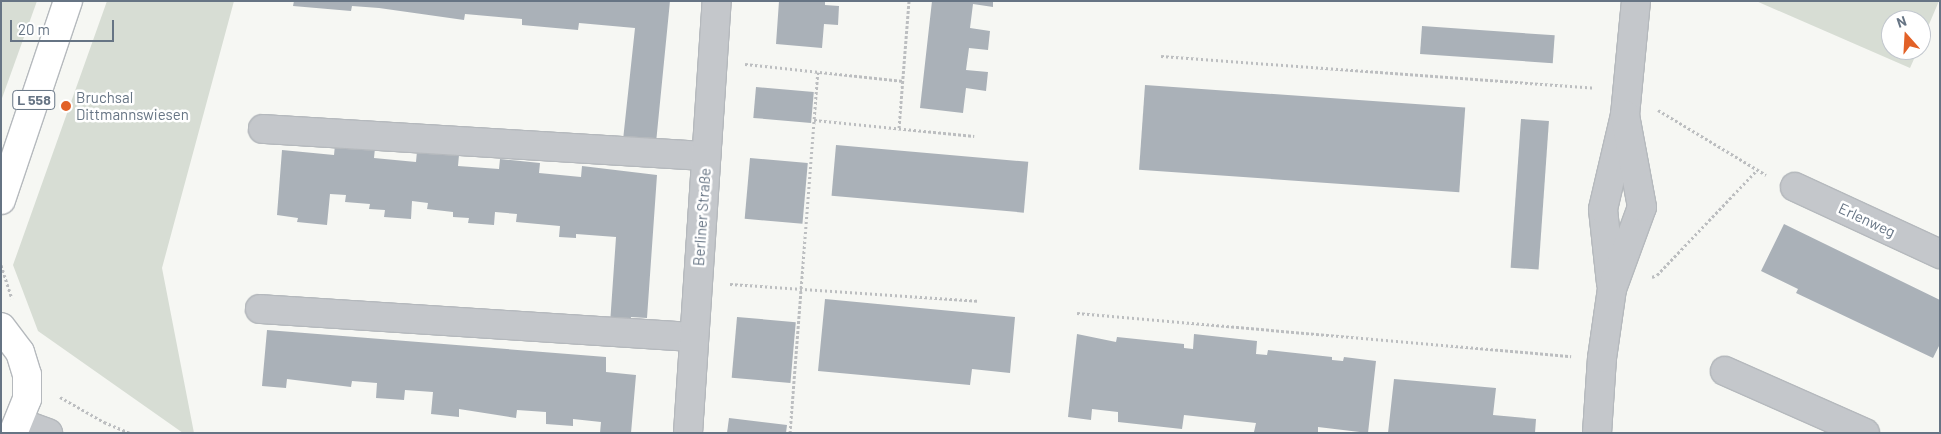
<!DOCTYPE html>
<html>
<head>
<meta charset="utf-8">
<style>
  body { margin:0 }
  #map { position:relative; width:1941px; height:434px; overflow:hidden; background:#f6f7f3; font-family:Barlow,sans-serif }
  div>[style] { position:absolute }
  .green>* { inset:0; background:#d7ddd4 }
  .building>* { inset:0; background:#aab1b8; transform-origin:0 0 }
  .path>* { height:3px; margin-top:-1.5px; transform-origin:0; background:repeating-linear-gradient(90deg,#bcbec0 0 2.5px,transparent 0 5px) }
  .roads { filter:drop-shadow(1px 0 #b5b9bd) drop-shadow(-1px 0 #b5b9bd) drop-shadow(0 1px #b5b9bd) drop-shadow(0 -1px #b5b9bd) }
  .minor>* { height:28px; margin:-14px; padding:0 14px; transform-origin:14px; border-radius:14px; background:#c4c7cb }
  .major>* { height:28px; margin:-14px; padding:0 14px; transform-origin:14px; border-radius:14px; background:#fff }
  .dots>* { width:14px; height:14px; translate:-50% -50%; box-sizing:border-box; border:2px solid #fff; border-radius:50% }
  span { translate:-50% -50%; white-space:nowrap; text-align:center; line-height:1.15; -webkit-text-stroke:5px #fff; paint-order:stroke }
  .shield-label span { padding:1px 4px; background:#fff; border:1px solid; border-radius:4px; -webkit-text-stroke-width:0 }
  .shield-label { font-size:14px; color:#667484; font-weight:700 }
  .poi-label { font-size:15px; color:#667484 }
  .left { translate:0 -50%; text-align:left }
  .street-label { font-size:15px; color:#667484 }
  .frame { position:absolute; inset:0; border:2px solid #667484; pointer-events:none }
  .north { position:absolute; left:1881px; top:10px; width:50px; height:50px; box-sizing:border-box; background:#fff; border:1px solid #c2c7ce; border-radius:50%; rotate:341deg; font-size:14px; font-weight:700; line-height:20px; text-align:center; color:#667484 }
  .north::after { content:''; display:block; margin:auto; width:18px; height:22px; background:#e26127; clip-path:polygon(50% 0,100% 100%,50% 72%,0 100%) }
  .scale { position:absolute; left:10px; top:20px; width:104px; height:22px; box-sizing:border-box; border:2px solid #667484; border-top:0; padding-left:6px; font-size:15px; line-height:18px; white-space:nowrap; color:#667484; -webkit-text-stroke:4px #fff; paint-order:stroke }
</style>
</head>
<body>
<div id="map">
  <div class="green">
    <div style="clip-path:polygon(1px 1px,37px 1px,1px 101px)"></div>
    <div style="clip-path:polygon(107px 1px,234px 1px,162px 268px,194px 433px,183px 433px,38px 331px,13px 265px)"></div>
    <div style="clip-path:polygon(1756px 1px,1939px 1px,1921px 43px,1921px 20px,1891px 20px,1891px 50px,1918px 50px,1910px 68px)"></div>
  </div>
  <div class="building">
    <div style="clip-path:polygon(294px 1px,670px 1px,656px 143px,623px 140px,635px 28px,579px 23px,578px 30px,522px 25px,522px 19px,465px 14px,464px 20px,379px 8px,352px 6px,351px 11px,293px 6px)"></div>
    <div style="clip-path:polygon(779px 1px,825px 1px,825px 5px,839px 6px,838px 25px,824px 24px,822px 48px,776px 44px)"></div>
    <div style="clip-path:polygon(932px 1px,993px 1px,993px 7px,973px 4px,970px 28px,990px 31px,988px 50px,969px 48px,966px 70px,988px 72px,986px 91px,966px 88px,963px 113px,920px 108px)"></div>
    <div style="left:1422px;top:26px;width:133px;height:28px;rotate:4deg"></div>
    <div style="left:1145px;top:85px;width:321px;height:85px;rotate:4deg"></div>
    <div style="left:756px;top:87px;width:58px;height:31px;rotate:5deg"></div>
    <div style="left:1521px;top:119px;width:28px;height:149px;rotate:4deg"></div>
    <div style="clip-path:polygon(335px 145px,375px 148px,374px 158px,416px 162px,417px 151px,459px 155px,458px 166px,499px 169px,500px 159px,540px 163px,539px 173px,581px 177px,582px 166px,657px 175px,647px 318px,631px 317px,630px 325px,610px 324px,616px 237px,576px 234px,576px 238px,559px 237px,560px 226px,516px 222px,517px 214px,495px 212px,494px 225px,468px 223px,469px 218px,453px 217px,453px 212px,427px 209px,428px 203px,412px 201px,411px 219px,384px 217px,385px 210px,369px 209px,370px 204px,345px 202px,346px 195px,330px 194px,327px 225px,297px 222px,298px 218px,277px 215px,282px 150px,334px 155px)"></div>
    <div style="left:836px;top:145px;width:193px;height:51px;rotate:5deg"></div>
    <div style="left:750px;top:158px;width:58px;height:61px;rotate:5deg"></div>
    <div style="clip-path:polygon(1784px 224px,1940px 300px,1940px 344px,1933px 358px,1796px 293px,1798px 289px,1761px 271px)"></div>
    <div style="clip-path:polygon(825px 299px,1015px 317px,1010px 373px,972px 369px,970px 385px,818px 371px)"></div>
    <div style="left:737px;top:317px;width:59px;height:61px;rotate:5deg"></div>
    <div style="clip-path:polygon(267px 330px,606px 357px,606px 372px,636px 375px,631px 433px,600px 433px,601px 422px,573px 419px,573px 426px,546px 424px,546px 412px,517px 410px,516px 418px,459px 409px,459px 417px,431px 414px,433px 392px,405px 390px,404px 400px,376px 398px,377px 383px,352px 381px,351px 387px,287px 379px,286px 388px,262px 386px)"></div>
    <div style="clip-path:polygon(1077px 334px,1116px 342px,1117px 337px,1184px 344px,1184px 348px,1193px 349px,1194px 334px,1257px 341px,1256px 354px,1267px 355px,1268px 350px,1332px 357px,1332px 360px,1343px 361px,1344px 357px,1376px 361px,1368px 433px,1318px 427px,1318px 433px,1258px 433px,1254px 432px,1256px 423px,1184px 415px,1182px 429px,1118px 422px,1118px 412px,1092px 409px,1091px 420px,1068px 417px)"></div>
    <div style="clip-path:polygon(1394px 379px,1496px 388px,1493px 415px,1536px 419px,1535px 433px,1388px 433px)"></div>
    <div style="clip-path:polygon(729px 418px,787px 425px,786px 433px,727px 433px)"></div>
  </div>
  <div class="path">
    <div style="left:1161px;top:56px;width:435px;rotate:4.2deg"></div>
    <div style="left:745px;top:64px;width:159px;rotate:6.1deg"></div>
    <div style="left:1658px;top:110px;width:126px;rotate:31deg"></div>
    <div style="left:814px;top:120px;width:161px;rotate:5.7deg"></div>
    <div style="left:899px;top:128px;width:127px;rotate:-85.5deg"></div>
    <div style="left:1px;top:265px;width:35px;rotate:72deg"></div>
    <div style="left:1652px;top:277px;width:5px;rotate:-22deg"></div>
    <div style="left:1657px;top:275px;width:144px;rotate:-46.4deg"></div>
    <div style="left:730px;top:284px;width:248px;rotate:3.9deg"></div>
    <div style="left:1077px;top:313px;width:496px;rotate:5deg"></div>
    <div style="left:60px;top:397px;width:51px;rotate:29.6deg"></div>
    <div style="left:104px;top:422px;width:28px;rotate:23deg"></div>
    <div style="left:790px;top:433px;width:362px;rotate:-85.6deg"></div>
  </div>
  <div class="roads">
    <div class="minor">
      <div style="left:263px;top:129px;width:444px;rotate:3.5deg"></div>
      <div style="left:1795px;top:187px;width:160px;rotate:24.8deg"></div>
      <div style="left:1611px;top:283px;width:74px;rotate:-96.2deg"></div>
      <div style="left:1603px;top:209px;width:97px;rotate:-76.8deg"></div>
      <div style="left:1625px;top:115px;width:115px;rotate:-84.5deg"></div>
      <div style="left:260px;top:309px;width:434px;rotate:3.7deg"></div>
      <div style="left:1725px;top:371px;width:153px;rotate:23.9deg"></div>
      <div style="left:20px;top:423px;width:30px;rotate:20deg"></div>
      <div style="left:688px;top:433px;width:433px;rotate:-86.2deg"></div>
      <div style="left:1597px;top:433px;width:75px;rotate:-86.2deg"></div>
      <div style="left:1602px;top:358px;width:70px;rotate:-81.8deg"></div>
      <div style="left:1612px;top:289px;width:87px;rotate:-69.9deg"></div>
      <div style="left:1642px;top:207px;width:94px;rotate:-100.5deg"></div>
    </div>
    <div class="major">
      <div style="left:1px;top:200px;width:210px;rotate:-71.4deg"></div>
      <div style="left:1px;top:327px;width:31px;rotate:53deg"></div>
      <div style="left:20px;top:352px;width:24px;rotate:73deg"></div>
      <div style="left:27px;top:375px;width:24px;rotate:90deg"></div>
      <div style="left:27px;top:399px;width:37px;rotate:112deg"></div>
    </div>
  </div>
  <div class="dots">
    <div style="left:66px;top:106px;background:#e26127"></div>
  </div>
  <div class="shield-label">
    <span style="left:34px;top:100px">L 558</span>
  </div>
  <div class="poi-label">
    <span class="left" style="left:76px;top:106px">Bruchsal<br>Dittmannswiesen</span>
  </div>
  <div class="street-label">
    <span style="left:702px;top:217px;rotate:-86deg">Berliner Straße</span>
    <span style="left:1867px;top:220px;rotate:25deg">Erlenweg</span>
  </div>
  <div class="frame"></div>
  <div class="north">N</div>
  <div class="scale">20 m</div>
</div>
</body>
</html>
